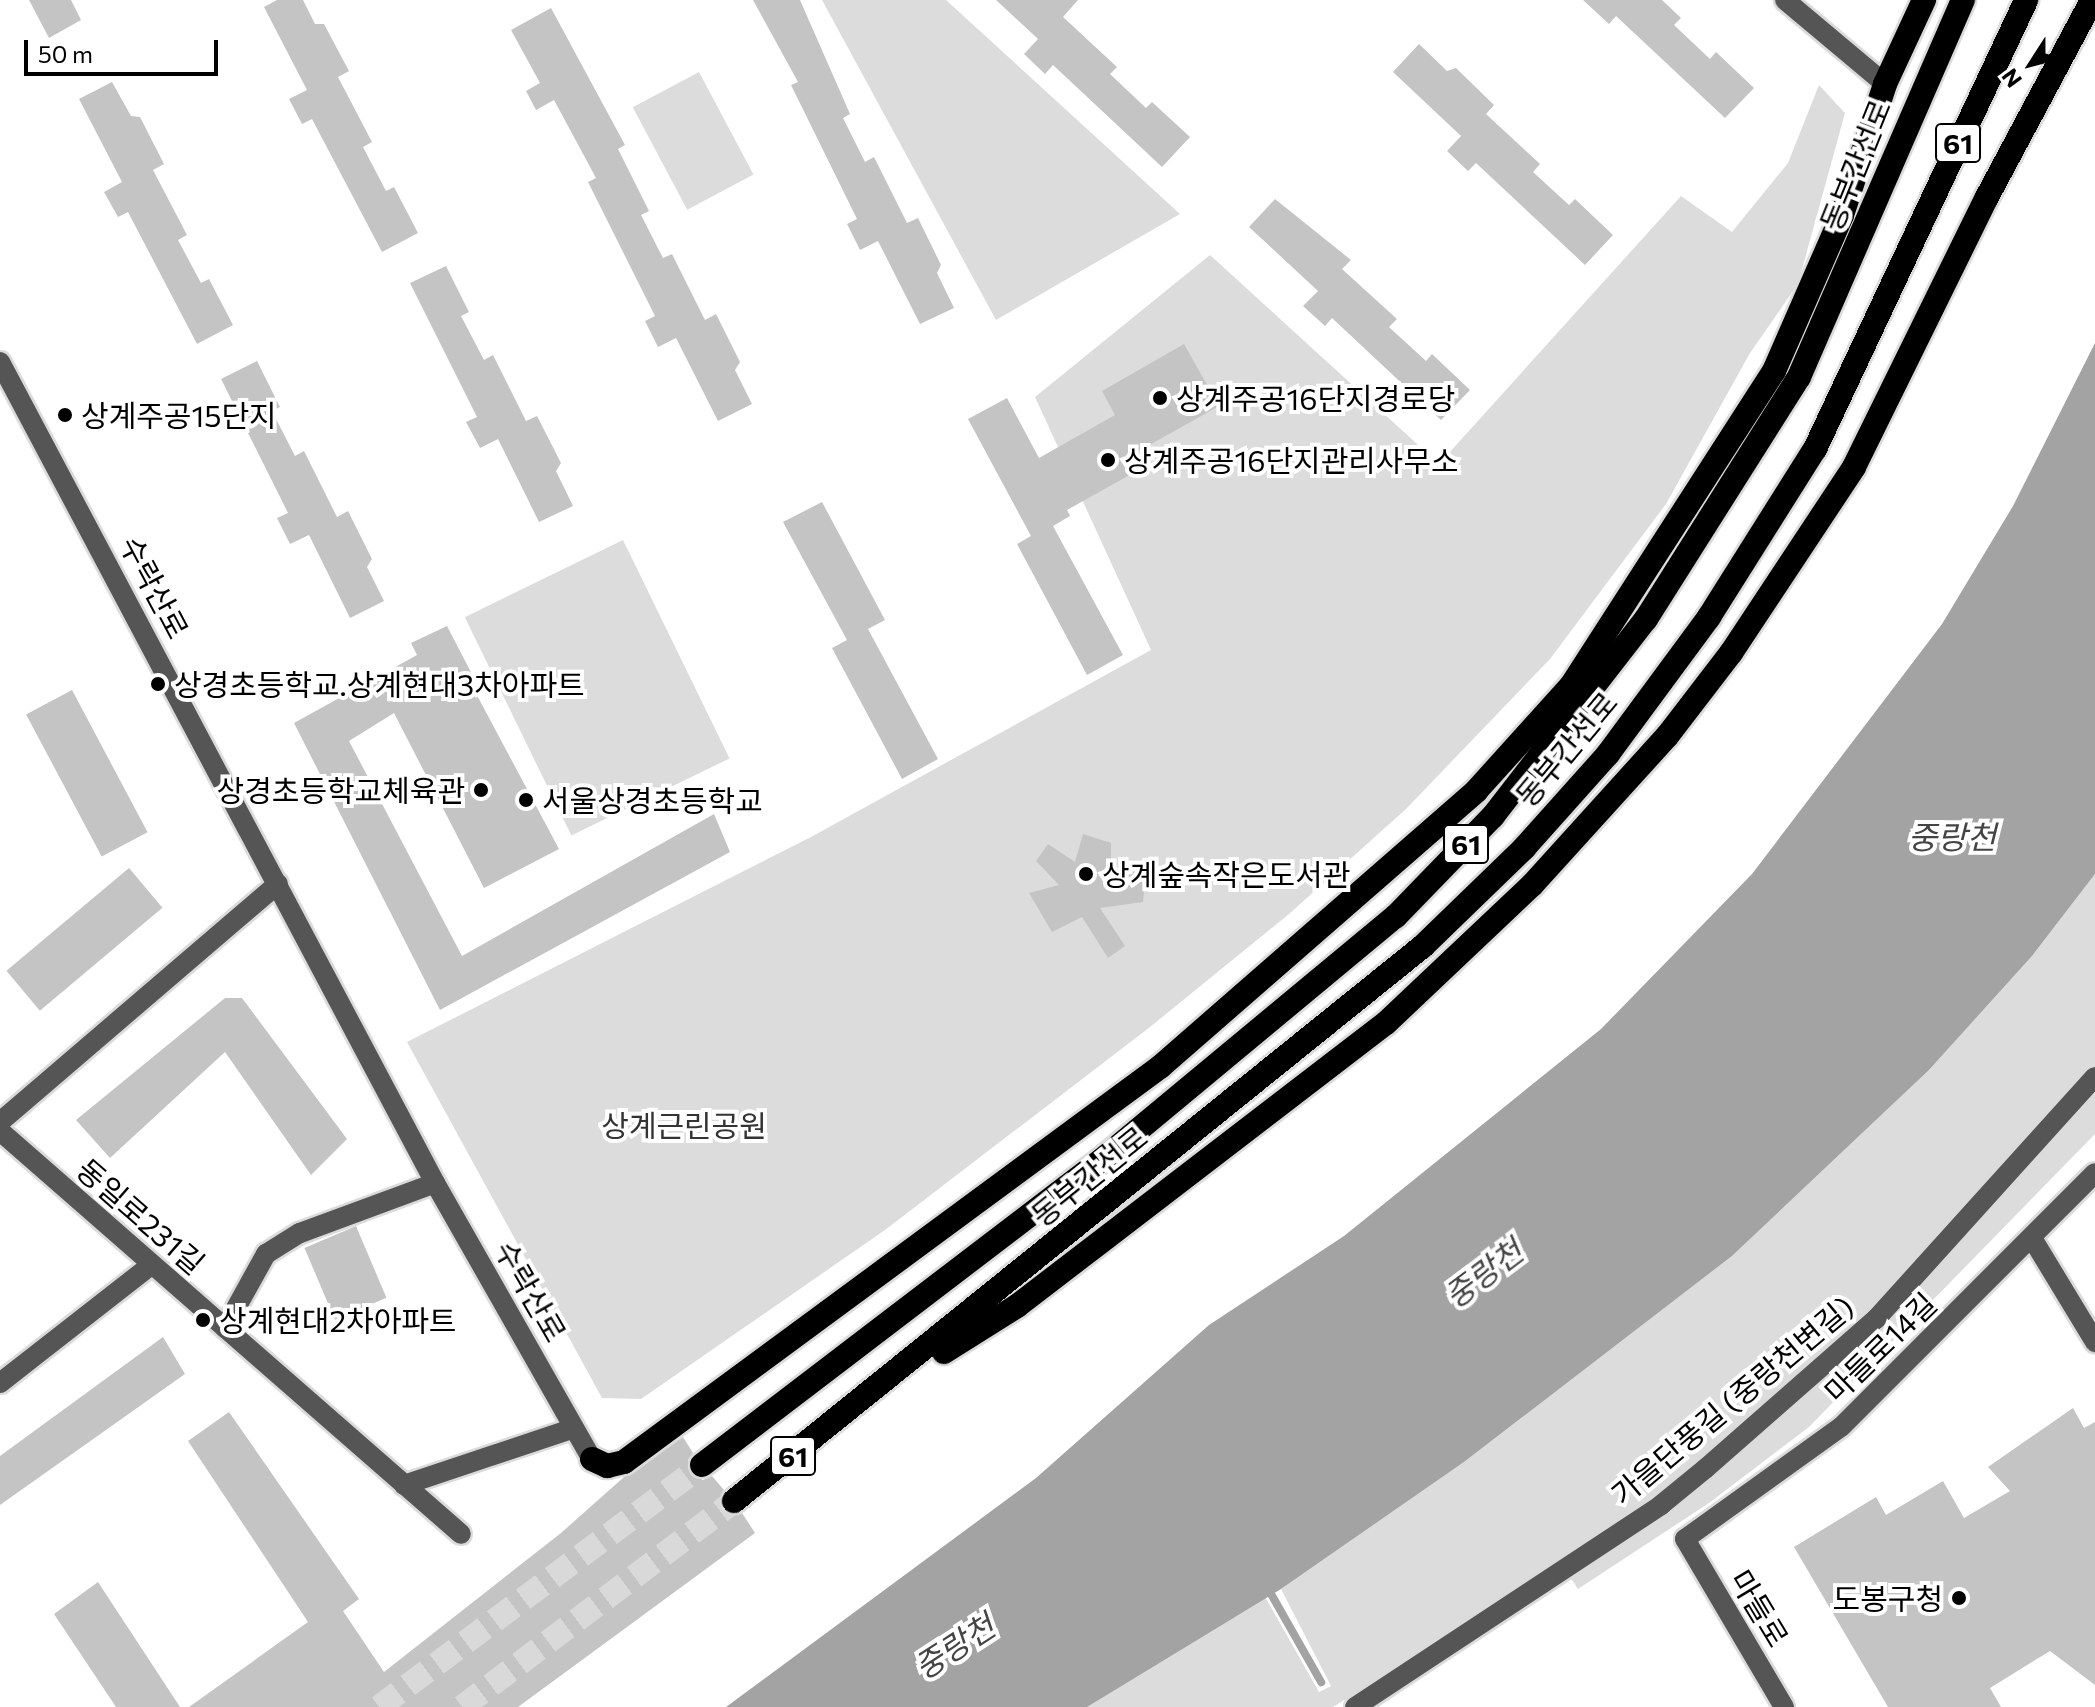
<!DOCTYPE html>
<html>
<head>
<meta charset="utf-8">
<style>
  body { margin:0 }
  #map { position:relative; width:2095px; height:1707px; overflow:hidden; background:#fff; font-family:Commissioner,"Noto Sans KR",sans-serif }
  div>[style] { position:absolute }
  .green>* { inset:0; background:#dcdcdc; transform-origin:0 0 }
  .water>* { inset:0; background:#a3a3a3 }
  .stream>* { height:8px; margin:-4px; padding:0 4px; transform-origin:4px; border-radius:4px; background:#a3a3a3 }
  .building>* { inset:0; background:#c4c4c4; transform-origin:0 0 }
  .highway-tunnel>* { height:24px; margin-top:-12px; transform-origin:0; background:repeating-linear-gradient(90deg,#d9d9d9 0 24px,transparent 0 36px) }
  .roads { filter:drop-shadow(2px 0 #dbdbdb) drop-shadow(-2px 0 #dbdbdb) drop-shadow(0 2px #dbdbdb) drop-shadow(0 -2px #dbdbdb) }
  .minor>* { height:20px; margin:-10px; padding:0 10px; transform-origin:10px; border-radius:10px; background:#555 }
  .highway>* { height:24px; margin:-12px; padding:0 12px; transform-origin:12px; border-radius:12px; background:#000 }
  .dots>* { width:22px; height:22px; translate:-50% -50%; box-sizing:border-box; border:4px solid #fff; border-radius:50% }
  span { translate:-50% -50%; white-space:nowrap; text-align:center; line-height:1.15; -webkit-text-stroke:8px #fff; paint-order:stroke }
  .shield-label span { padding:2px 6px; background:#fff; border:2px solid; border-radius:6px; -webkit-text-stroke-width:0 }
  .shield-label { font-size:28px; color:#000; font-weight:700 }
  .street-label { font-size:30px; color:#000 }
  .poi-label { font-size:30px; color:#000 }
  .left { translate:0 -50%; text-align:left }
  .right { translate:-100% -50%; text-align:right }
  .park-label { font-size:30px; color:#333 }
  .water-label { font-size:32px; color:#444; font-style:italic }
  .north { position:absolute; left:1991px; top:24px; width:80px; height:80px; -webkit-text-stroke:6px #fff; paint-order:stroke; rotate:234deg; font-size:22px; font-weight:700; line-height:32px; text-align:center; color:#000 }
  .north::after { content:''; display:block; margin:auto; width:28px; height:36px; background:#000; clip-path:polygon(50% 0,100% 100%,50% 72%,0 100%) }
  .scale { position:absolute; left:24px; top:40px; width:194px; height:36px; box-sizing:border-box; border:4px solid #000; border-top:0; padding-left:10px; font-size:24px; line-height:28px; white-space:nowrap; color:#000; -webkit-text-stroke:6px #fff; paint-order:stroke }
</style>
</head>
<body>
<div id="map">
  <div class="green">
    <div style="clip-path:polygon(822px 0,946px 0,1180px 214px,996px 320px)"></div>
    <div style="left:699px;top:72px;width:116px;height:75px;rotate:62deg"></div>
    <div style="clip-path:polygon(1819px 85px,1845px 113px,1798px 284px,1750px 353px,1666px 504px,1550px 659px,1406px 809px,1289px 914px,1150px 1027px,885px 1230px,641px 1399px,602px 1398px,407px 1042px,811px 837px,1151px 650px,1035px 397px,1210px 255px,1439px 464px,1681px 196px,1732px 232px,1788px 163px)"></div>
    <div style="left:623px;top:540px;width:243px;height:176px;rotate:64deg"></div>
    <div style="clip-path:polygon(2095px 874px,2095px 1134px,1809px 1427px,1709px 1503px,1578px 1589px,1562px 1565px,1333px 1707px,1087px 1707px,1264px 1595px,1319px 1692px,1331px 1686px,1281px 1589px,1464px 1462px,1732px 1256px,1929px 1070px,2032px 956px)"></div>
  </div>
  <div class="water">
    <div style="clip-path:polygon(2095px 343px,2095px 874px,2032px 956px,1929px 1070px,1732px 1256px,1464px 1462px,1281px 1589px,1087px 1707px,726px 1707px,1036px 1478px,1209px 1325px,1344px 1236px,1601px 1029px,1752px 874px,1942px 624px,2013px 506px)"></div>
  </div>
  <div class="stream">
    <div style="left:1266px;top:1585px;width:112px;rotate:60.4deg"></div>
  </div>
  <div class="building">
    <div style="clip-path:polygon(29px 0,71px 0,81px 20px,49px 38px)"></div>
    <div style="clip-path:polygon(277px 0,303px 0,315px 24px,324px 24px,349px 71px,338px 77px,372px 142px,363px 147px,386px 191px,394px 187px,418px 233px,382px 252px,312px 119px,302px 124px,289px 99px,307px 90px,264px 7px)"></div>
    <div style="clip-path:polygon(753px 0,800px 0,850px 114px,843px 118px,865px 162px,874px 157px,907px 223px,918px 218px,941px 265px,937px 273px,954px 308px,920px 324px,878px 241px,860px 250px,847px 224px,857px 219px,791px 85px,798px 82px)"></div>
    <div style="clip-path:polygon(996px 0,1078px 0,1063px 17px,1117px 67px,1110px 74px,1146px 108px,1152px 102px,1190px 137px,1162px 167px,1053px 65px,1045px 74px,1024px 54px,1038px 39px)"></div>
    <div style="clip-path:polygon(1583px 0,1662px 0,1681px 18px,1674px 25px,1710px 59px,1716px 52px,1754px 88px,1725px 118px,1616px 16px,1609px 24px)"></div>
    <div style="clip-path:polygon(551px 8px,625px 145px,618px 149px,649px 211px,641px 215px,663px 258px,672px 254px,705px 320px,716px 314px,740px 362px,735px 370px,752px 404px,718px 421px,676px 338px,658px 347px,645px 321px,655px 316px,588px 182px,596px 178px,554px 100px,536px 110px,526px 91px,540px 83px,511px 30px)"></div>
    <div style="clip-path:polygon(1419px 44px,1447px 71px,1456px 68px,1494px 105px,1486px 114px,1540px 164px,1533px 172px,1569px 205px,1575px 199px,1613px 235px,1585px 265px,1476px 163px,1468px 171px,1447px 151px,1461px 136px,1393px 72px)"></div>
    <div style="clip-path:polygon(112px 82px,131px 116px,140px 117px,164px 164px,153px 170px,187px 235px,178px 240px,201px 283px,209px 279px,233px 325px,197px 344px,128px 212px,118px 217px,104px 192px,122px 182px,79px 99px)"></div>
    <div style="clip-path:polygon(1275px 199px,1351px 260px,1342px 269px,1397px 319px,1389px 327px,1426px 361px,1432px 354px,1470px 390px,1441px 420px,1332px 318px,1325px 326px,1303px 306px,1318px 291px,1249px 227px)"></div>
    <div style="clip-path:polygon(446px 266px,469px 312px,461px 316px,484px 360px,493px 355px,526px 421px,537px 416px,561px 463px,556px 471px,573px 506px,539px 522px,498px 439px,480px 448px,466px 422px,477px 417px,410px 283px)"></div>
    <div style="clip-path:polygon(1184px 344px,1219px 406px,1137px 452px,1144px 467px,1067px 510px,1070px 516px,1053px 526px,1123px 655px,1087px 675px,1017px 544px,1031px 536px,968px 419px,1007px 398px,1039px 458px,1115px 415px,1102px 391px)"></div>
    <div style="clip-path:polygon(257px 361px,280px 407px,272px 411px,295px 456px,304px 451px,337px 517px,348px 511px,372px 559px,367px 567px,384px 601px,350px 618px,309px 535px,290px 544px,277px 518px,288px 513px,221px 379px)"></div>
    <div style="clip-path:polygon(822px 502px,885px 620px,868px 629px,938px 759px,902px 779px,832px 648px,847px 640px,783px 522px)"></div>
    <div style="clip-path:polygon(447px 626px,476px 682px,471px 684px,559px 849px,484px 888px,394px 713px,349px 741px,462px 956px,714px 814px,730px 852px,440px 1010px,294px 723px,417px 655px,411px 643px)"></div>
    <div style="left:72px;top:690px;width:161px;height:52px;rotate:62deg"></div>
    <div style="clip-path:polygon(1083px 834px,1111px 843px,1111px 870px,1146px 873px,1143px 902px,1100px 908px,1125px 946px,1108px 958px,1082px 917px,1052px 932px,1029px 893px,1059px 885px,1036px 861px,1048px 844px,1075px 862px)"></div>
    <div style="left:129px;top:868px;width:52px;height:160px;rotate:50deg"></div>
    <div style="clip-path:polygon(225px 998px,242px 998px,347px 1139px,311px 1175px,225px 1052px,110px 1158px,76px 1120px)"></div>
    <div style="left:356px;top:1226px;width:78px;height:56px;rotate:67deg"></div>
    <div style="clip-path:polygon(163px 1337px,185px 1374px,0 1505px,0 1456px)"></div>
    <div style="clip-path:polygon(2073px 1408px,2084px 1428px,2095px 1422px,2095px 1685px,2050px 1651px,1990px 1688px,2001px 1707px,1888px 1707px,1794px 1547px,1876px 1497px,1886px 1515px,1943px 1481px,1964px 1518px,2010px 1491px,1988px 1467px)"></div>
    <div style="clip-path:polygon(229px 1412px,359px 1599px,343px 1611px,384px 1672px,561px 1533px,624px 1477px,683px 1437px,693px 1453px,688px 1460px,690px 1473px,703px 1480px,712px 1476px,724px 1490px,722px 1510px,729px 1515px,742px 1513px,755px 1533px,518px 1707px,189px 1707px,308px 1622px,188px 1441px)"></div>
    <div style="clip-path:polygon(98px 1582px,180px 1707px,116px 1707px,54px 1614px)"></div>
  </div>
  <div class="highway-tunnel">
    <div style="left:379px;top:1707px;width:404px;rotate:-36.8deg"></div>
    <div style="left:462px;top:1707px;width:341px;rotate:-37.1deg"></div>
  </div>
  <div class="roads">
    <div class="minor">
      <div style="left:1785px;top:0;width:131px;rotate:40deg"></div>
      <div style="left:0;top:362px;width:929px;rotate:62.08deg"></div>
      <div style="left:435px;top:1183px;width:318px;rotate:60.4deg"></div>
      <div style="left:0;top:1122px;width:366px;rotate:-40.6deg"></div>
      <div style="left:0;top:1131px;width:612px;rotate:41.16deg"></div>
      <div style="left:2032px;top:1238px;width:122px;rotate:58.8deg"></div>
      <div style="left:225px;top:1328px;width:85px;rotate:-61deg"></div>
      <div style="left:266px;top:1254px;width:40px;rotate:-32deg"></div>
      <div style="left:300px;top:1233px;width:144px;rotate:-20.3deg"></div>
      <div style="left:0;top:1383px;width:192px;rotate:-38deg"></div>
      <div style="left:404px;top:1485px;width:179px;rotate:-18.5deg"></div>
      <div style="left:1355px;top:1707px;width:367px;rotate:-33.4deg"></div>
      <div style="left:1661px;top:1505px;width:57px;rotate:-39.3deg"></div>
      <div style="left:1705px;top:1469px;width:227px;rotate:-41.3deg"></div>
      <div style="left:1876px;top:1319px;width:326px;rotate:-47.9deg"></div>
      <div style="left:1784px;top:1707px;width:195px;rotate:-120.5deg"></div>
      <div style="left:1685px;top:1539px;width:192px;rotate:-35.7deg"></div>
      <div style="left:1841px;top:1427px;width:359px;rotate:-45deg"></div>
    </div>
    <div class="highway">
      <div style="left:944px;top:1352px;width:86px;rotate:-32.2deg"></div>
      <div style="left:1017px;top:1306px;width:465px;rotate:-37.5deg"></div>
      <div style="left:1386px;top:1023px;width:201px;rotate:-43.4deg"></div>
      <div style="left:1532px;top:885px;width:202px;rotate:-47.8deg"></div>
      <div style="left:1668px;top:735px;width:103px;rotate:-52.5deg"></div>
      <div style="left:1731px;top:653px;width:223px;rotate:-56.5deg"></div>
      <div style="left:1854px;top:467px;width:301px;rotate:-63.8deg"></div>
      <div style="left:1987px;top:197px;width:223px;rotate:-61.9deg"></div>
      <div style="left:592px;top:1459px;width:17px;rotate:25deg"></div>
      <div style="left:607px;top:1466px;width:17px;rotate:-13deg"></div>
      <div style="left:624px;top:1462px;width:666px;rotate:-36.39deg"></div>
      <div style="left:1160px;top:1067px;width:420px;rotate:-41.1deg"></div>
      <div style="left:1476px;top:791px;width:142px;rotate:-47.9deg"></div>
      <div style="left:1571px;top:686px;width:375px;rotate:-57.2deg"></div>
      <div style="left:1774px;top:371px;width:170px;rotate:-66.4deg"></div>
      <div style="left:1842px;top:215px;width:138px;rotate:-71.8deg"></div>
      <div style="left:1885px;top:84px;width:93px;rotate:-65.1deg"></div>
      <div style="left:702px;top:1465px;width:504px;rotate:-37.35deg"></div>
      <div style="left:1103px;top:1159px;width:381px;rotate:-39.7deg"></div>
      <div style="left:1396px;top:916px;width:139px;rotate:-45.9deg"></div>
      <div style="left:1493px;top:816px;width:249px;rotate:-52.2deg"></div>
      <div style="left:1646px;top:619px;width:286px;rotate:-57.7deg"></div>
      <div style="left:1799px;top:377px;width:411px;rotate:-66.5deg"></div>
      <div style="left:734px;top:1501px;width:885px;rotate:-38.85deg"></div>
      <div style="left:1423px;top:946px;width:141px;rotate:-44.1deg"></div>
      <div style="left:1524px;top:848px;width:126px;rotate:-48.2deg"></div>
      <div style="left:1608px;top:754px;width:170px;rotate:-53.6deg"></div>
      <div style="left:1709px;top:617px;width:199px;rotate:-57.8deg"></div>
      <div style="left:1815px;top:449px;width:496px;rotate:-64.8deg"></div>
    </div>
  </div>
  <div class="dots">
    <div style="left:1160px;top:398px;background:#000"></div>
    <div style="left:65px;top:415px;background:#000"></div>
    <div style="left:1108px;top:460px;background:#000"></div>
    <div style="left:158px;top:684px;background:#000"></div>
    <div style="left:481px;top:790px;background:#000"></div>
    <div style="left:526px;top:800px;background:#000"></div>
    <div style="left:1086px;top:874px;background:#000"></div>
    <div style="left:203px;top:1320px;background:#000"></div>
    <div style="left:1959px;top:1598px;background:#000"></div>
  </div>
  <div class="shield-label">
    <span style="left:1958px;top:143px">61</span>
    <span style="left:1466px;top:844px">61</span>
    <span style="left:793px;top:1456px">61</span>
  </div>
  <div class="street-label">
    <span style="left:1855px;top:165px;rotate:-68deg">동부간선로</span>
    <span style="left:155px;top:587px;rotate:62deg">수락산로</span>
    <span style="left:1566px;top:749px;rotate:-50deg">동부간선로</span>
    <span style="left:1089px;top:1176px;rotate:-39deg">동부간선로</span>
    <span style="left:141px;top:1216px;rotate:41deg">동일로231길</span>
    <span style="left:531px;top:1291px;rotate:60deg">수락산로</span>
    <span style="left:1880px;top:1347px;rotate:-44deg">마들로14길</span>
    <span style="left:1732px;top:1400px;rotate:-40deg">가을단풍길 (중랑천변길)</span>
    <span style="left:1760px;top:1608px;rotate:59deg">마들로</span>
  </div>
  <div class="poi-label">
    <span class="left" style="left:1176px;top:398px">상계주공16단지경로당</span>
    <span class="left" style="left:81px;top:415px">상계주공15단지</span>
    <span class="left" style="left:1124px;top:460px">상계주공16단지관리사무소</span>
    <span class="left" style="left:174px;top:684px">상경초등학교.상계현대3차아파트</span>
    <span class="right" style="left:465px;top:790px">상경초등학교체육관</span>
    <span class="left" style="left:542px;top:800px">서울상경초등학교</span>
    <span class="left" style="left:1102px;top:874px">상계숲속작은도서관</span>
    <span class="left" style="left:219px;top:1320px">상계현대2차아파트</span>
    <span class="right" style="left:1943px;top:1598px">도봉구청</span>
  </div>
  <div class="park-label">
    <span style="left:684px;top:1125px">상계근린공원</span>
  </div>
  <div class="water-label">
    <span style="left:1952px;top:836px">중랑천</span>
    <span style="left:1483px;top:1273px;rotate:-37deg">중랑천</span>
    <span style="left:954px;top:1646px;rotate:-33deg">중랑천</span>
  </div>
  <div class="north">N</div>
  <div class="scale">50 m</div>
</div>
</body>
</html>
